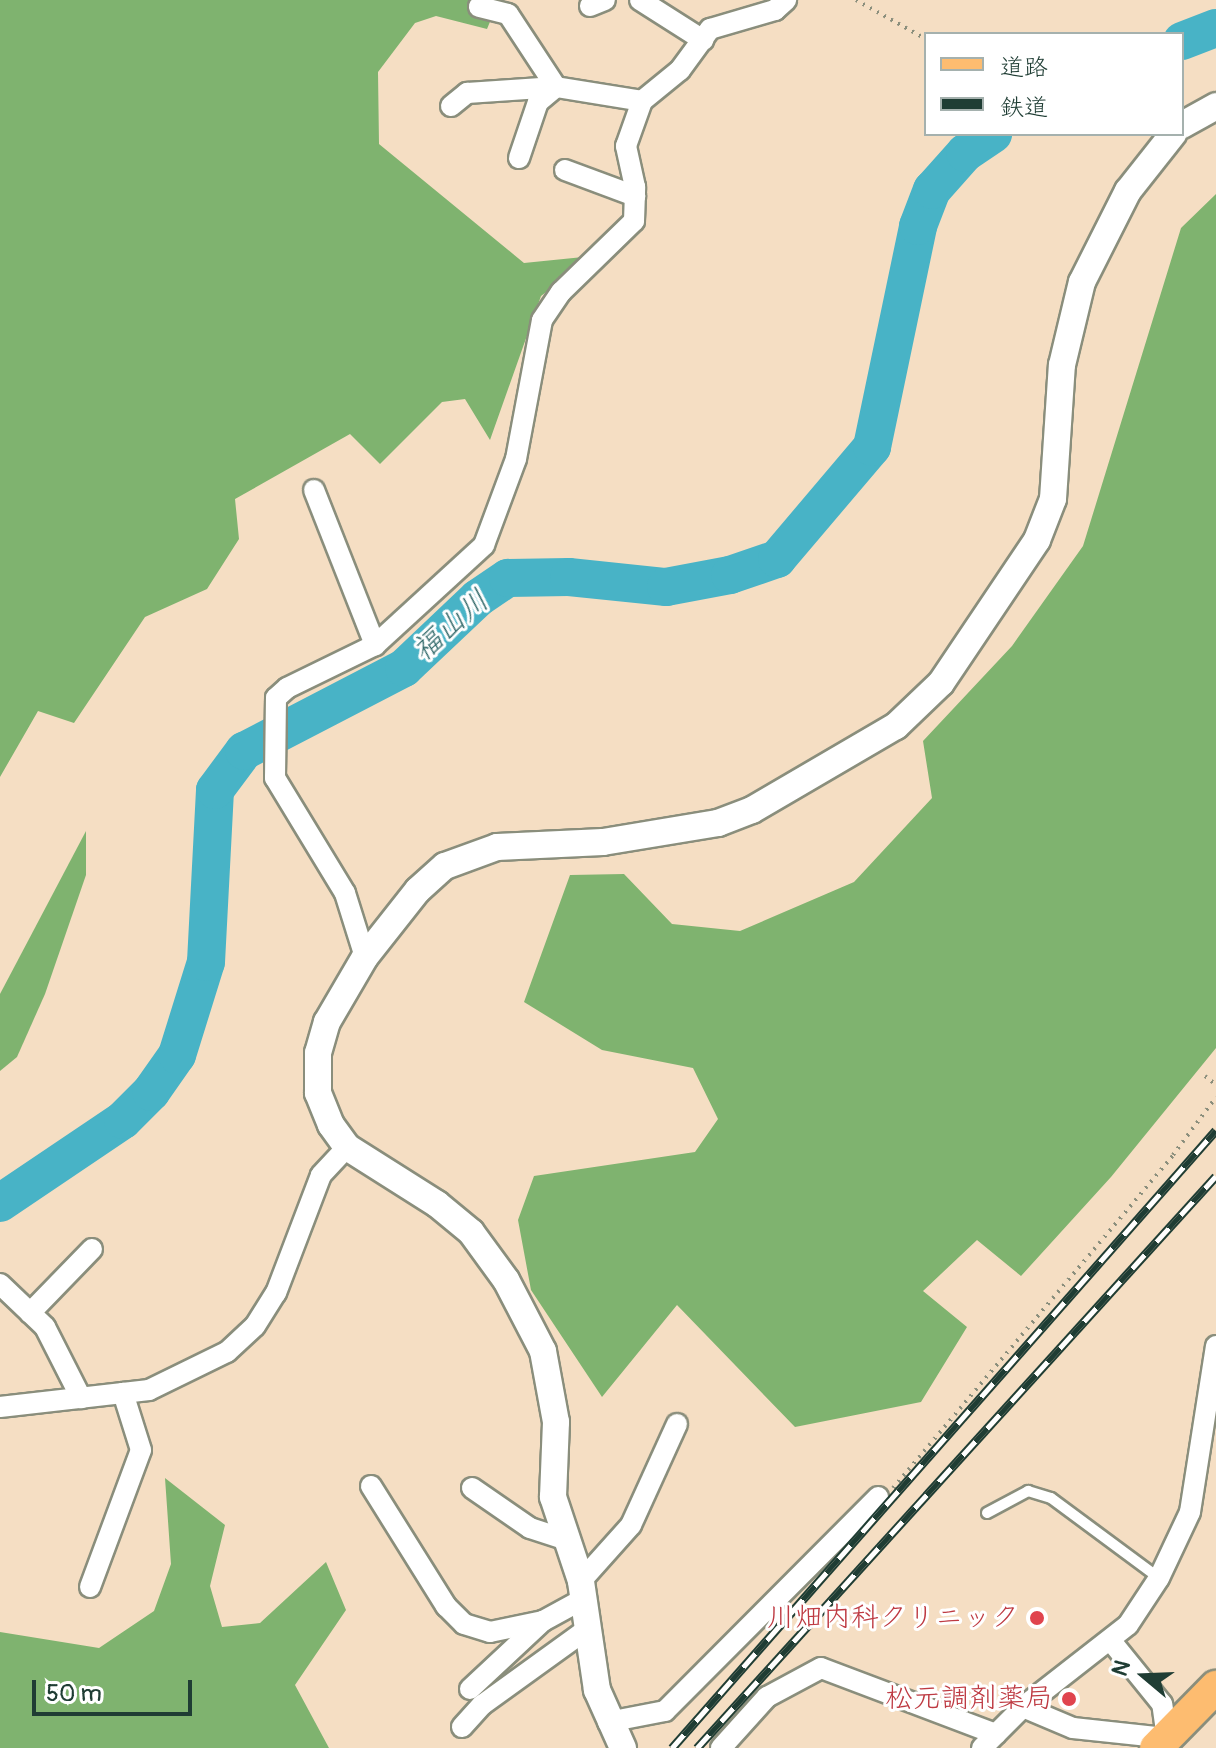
<!DOCTYPE html>
<html>
<head>
<meta charset="utf-8">
<style>
  body { margin:0 }
  #map { position:relative; width:1216px; height:1748px; overflow:hidden; background:#f5dec3; font-family:Pangolin,"Klee One",sans-serif }
  div>[style] { position:absolute }
  .forest>* { inset:0; background:#7fb36f }
  .river>* { height:38px; margin:-19px; padding:0 19px; transform-origin:19px; border-radius:19px; background:#48b3c6 }
  .path>* { height:4px; margin-top:-2px; transform-origin:0; background:repeating-linear-gradient(90deg,#8a8e7c 0 2px,transparent 0 8px) }
  .roads { filter:drop-shadow(2px 0 #8a8e7c) drop-shadow(-2px 0 #8a8e7c) drop-shadow(0 2px #8a8e7c) drop-shadow(0 -2px #8a8e7c) }
  .service>* { height:10px; margin:-5px; padding:0 5px; transform-origin:5px; border-radius:5px; background:#fff }
  .minor>* { height:20px; margin:-10px; padding:0 10px; transform-origin:10px; border-radius:10px; background:#fff }
  .tertiary>* { height:26px; margin:-13px; padding:0 13px; transform-origin:13px; border-radius:13px; background:#fff }
  .primary>* { height:32px; margin:-16px; padding:0 16px; transform-origin:16px; border-radius:16px; background:#fdbc70 }
  .rail>* { height:9px; margin-top:-4.5px; transform-origin:0; background:repeating-linear-gradient(90deg,#fff 0 18px,#1f3d34 0 36px); box-sizing:border-box; border-block:2px solid #1f3d34 }
  .dots>* { width:22px; height:22px; translate:-50% -50%; box-sizing:border-box; border:4px solid #fff; border-radius:50% }
  span { translate:-50% -50%; white-space:nowrap; text-align:center; line-height:1.15; -webkit-text-stroke:6px #fff; paint-order:stroke }
  .health-label { font-size:28px; color:#be3a42 }
  .right { translate:-100% -50%; text-align:right }
  .water-label { font-size:30px; color:#2d6667; font-style:italic }
  .legend { position:absolute; left:924px; top:32px; width:260px; height:104px; box-sizing:border-box; background:#fff; border:2px solid #a5b1ae; margin:0; padding:10px 14px; list-style:none; font-size:24px; color:#1f3d34 }
  .legend li { display:flex; align-items:center; gap:16px; height:40px }
  .legend b { width:40px; border:2px solid #a5b1ae }
  .north { position:absolute; left:1104px; top:1636px; width:80px; height:80px; -webkit-text-stroke:6px #fff; paint-order:stroke; rotate:289deg; font-size:22px; font-weight:700; line-height:32px; text-align:center; color:#1f3d34 }
  .north::after { content:''; display:block; margin:auto; width:28px; height:36px; background:#1f3d34; clip-path:polygon(50% 0,100% 100%,50% 72%,0 100%) }
  .scale { position:absolute; left:32px; top:1680px; width:160px; height:36px; box-sizing:border-box; border:4px solid #1f3d34; border-top:0; padding-left:10px; font-size:24px; line-height:28px; white-space:nowrap; color:#1f3d34; -webkit-text-stroke:6px #fff; paint-order:stroke }
</style>
</head>
<body>
<div id="map">
  <div class="forest">
    <div style="clip-path:polygon(0 0,499px 0,487px 29px,436px 16px,415px 23px,378px 72px,379px 144px,524px 263px,593px 256px,541px 296px,490px 440px,465px 399px,442px 402px,380px 464px,350px 434px,235px 499px,239px 539px,207px 589px,145px 617px,74px 723px,38px 711px,0 777px)"></div>
    <div style="clip-path:polygon(1216px 194px,1216px 1048px,1111px 1177px,1021px 1276px,977px 1240px,923px 1291px,967px 1327px,921px 1402px,795px 1427px,677px 1305px,602px 1397px,531px 1290px,518px 1220px,534px 1176px,695px 1152px,718px 1119px,693px 1068px,602px 1050px,524px 1002px,570px 875px,624px 874px,672px 924px,740px 931px,854px 882px,932px 798px,923px 741px,1012px 646px,1083px 546px,1181px 228px)"></div>
    <div style="clip-path:polygon(86px 831px,86px 875px,45px 994px,17px 1057px,0 1071px,0 994px)"></div>
    <div style="clip-path:polygon(165px 1478px,225px 1525px,210px 1586px,222px 1627px,260px 1623px,326px 1562px,346px 1610px,295px 1685px,329px 1748px,0 1748px,0 1632px,99px 1648px,154px 1611px,171px 1564px)"></div>
  </div>
  <div class="river">
    <div style="left:1182px;top:41px;width:36px;rotate:-21deg"></div>
    <div style="left:0;top:1203px;width:148px;rotate:-34deg"></div>
    <div style="left:123px;top:1120px;width:40px;rotate:-45deg"></div>
    <div style="left:151px;top:1092px;width:45px;rotate:-54.9deg"></div>
    <div style="left:177px;top:1055px;width:97px;rotate:-72.7deg"></div>
    <div style="left:206px;top:962px;width:172px;rotate:-87deg"></div>
    <div style="left:215px;top:790px;width:49px;rotate:-53.4deg"></div>
    <div style="left:244px;top:751px;width:180px;rotate:-27.4deg"></div>
    <div style="left:404px;top:668px;width:102px;rotate:-43.4deg"></div>
    <div style="left:478px;top:598px;width:36px;rotate:-34deg"></div>
    <div style="left:508px;top:578px;width:61px;rotate:-0.9deg"></div>
    <div style="left:569px;top:577px;width:98px;rotate:5.9deg"></div>
    <div style="left:666px;top:587px;width:65px;rotate:-10.6deg"></div>
    <div style="left:730px;top:575px;width:50px;rotate:-18.8deg"></div>
    <div style="left:777px;top:559px;width:147px;rotate:-49.7deg"></div>
    <div style="left:872px;top:447px;width:226px;rotate:-78.2deg"></div>
    <div style="left:918px;top:226px;width:39px;rotate:-69deg"></div>
    <div style="left:932px;top:190px;width:50px;rotate:-48.3deg"></div>
    <div style="left:965px;top:153px;width:34px;rotate:-34deg"></div>
  </div>
  <div class="path">
    <div style="left:856px;top:0;width:80px;rotate:29.1deg"></div>
    <div style="left:1205px;top:1076px;width:14px;rotate:39deg"></div>
    <div style="left:893px;top:1488px;width:435px;rotate:-49.9deg"></div>
    <div style="left:1173px;top:1155px;width:72px;rotate:-53.4deg"></div>
  </div>
  <div class="roads">
    <div class="service">
      <div style="left:987px;top:1513px;width:47px;rotate:-28.2deg"></div>
      <div style="left:1028px;top:1491px;width:24px;rotate:17deg"></div>
      <div style="left:1051px;top:1498px;width:134px;rotate:36.5deg"></div>
    </div>
    <div class="minor">
      <div style="left:640px;top:0;width:75px;rotate:32.4deg"></div>
      <div style="left:590px;top:6px;width:16px;rotate:-22deg"></div>
      <div style="left:451px;top:106px;width:21px;rotate:-39deg"></div>
      <div style="left:467px;top:93px;width:89px;rotate:-3.9deg"></div>
      <div style="left:556px;top:87px;width:87px;rotate:-123.3deg"></div>
      <div style="left:508px;top:14px;width:30px;rotate:-166deg"></div>
      <div style="left:519px;top:158px;width:59px;rotate:-71.3deg"></div>
      <div style="left:538px;top:102px;width:23px;rotate:-40deg"></div>
      <div style="left:556px;top:87px;width:87px;rotate:9.2deg"></div>
      <div style="left:565px;top:170px;width:75px;rotate:20.4deg"></div>
      <div style="left:314px;top:490px;width:167px;rotate:68.5deg"></div>
      <div style="left:365px;top:957px;width:67px;rotate:-107.4deg"></div>
      <div style="left:345px;top:893px;width:135px;rotate:-121.3deg"></div>
      <div style="left:275px;top:778px;width:80px;rotate:-89.3deg"></div>
      <div style="left:276px;top:698px;width:15px;rotate:-42deg"></div>
      <div style="left:287px;top:688px;width:98px;rotate:-26deg"></div>
      <div style="left:375px;top:645px;width:148px;rotate:-42.5deg"></div>
      <div style="left:484px;top:545px;width:92px;rotate:-69.6deg"></div>
      <div style="left:516px;top:459px;width:141px;rotate:-79.4deg"></div>
      <div style="left:542px;top:320px;width:34px;rotate:-56deg"></div>
      <div style="left:561px;top:292px;width:102px;rotate:-44.2deg"></div>
      <div style="left:634px;top:221px;width:34px;rotate:-88deg"></div>
      <div style="left:635px;top:187px;width:42px;rotate:-102.4deg"></div>
      <div style="left:626px;top:146px;width:48px;rotate:-70.4deg"></div>
      <div style="left:642px;top:101px;width:49px;rotate:-39.2deg"></div>
      <div style="left:680px;top:70px;width:51px;rotate:-53.8deg"></div>
      <div style="left:710px;top:29px;width:68px;rotate:-16.3deg"></div>
      <div style="left:775px;top:10px;width:15px;rotate:-42deg"></div>
      <div style="left:0;top:1284px;width:62px;rotate:43.7deg"></div>
      <div style="left:45px;top:1327px;width:80px;rotate:63.1deg"></div>
      <div style="left:30px;top:1313px;width:89px;rotate:-45.9deg"></div>
      <div style="left:0;top:1407px;width:150px;rotate:-6.5deg"></div>
      <div style="left:149px;top:1390px;width:87px;rotate:-26deg"></div>
      <div style="left:227px;top:1352px;width:38px;rotate:-43deg"></div>
      <div style="left:255px;top:1326px;width:39px;rotate:-58deg"></div>
      <div style="left:276px;top:1293px;width:126px;rotate:-69.1deg"></div>
      <div style="left:321px;top:1175px;width:38px;rotate:-47deg"></div>
      <div style="left:371px;top:1486px;width:142px;rotate:58deg"></div>
      <div style="left:446px;top:1606px;width:25px;rotate:45deg"></div>
      <div style="left:464px;top:1624px;width:27px;rotate:17deg"></div>
      <div style="left:490px;top:1632px;width:54px;rotate:-11.7deg"></div>
      <div style="left:543px;top:1621px;width:48px;rotate:-28.7deg"></div>
      <div style="left:472px;top:1488px;width:70px;rotate:34.6deg"></div>
      <div style="left:530px;top:1528px;width:38px;rotate:18deg"></div>
      <div style="left:581px;top:1581px;width:75px;rotate:-48.2deg"></div>
      <div style="left:631px;top:1525px;width:111px;rotate:-65.5deg"></div>
      <div style="left:90px;top:1587px;width:146px;rotate:-69.6deg"></div>
      <div style="left:141px;top:1450px;width:60px;rotate:-107.5deg"></div>
      <div style="left:470px;top:1689px;width:100px;rotate:-43deg"></div>
      <div style="left:1023px;top:1707px;width:54px;rotate:22.8deg"></div>
      <div style="left:1073px;top:1728px;width:95px;rotate:6.1deg"></div>
      <div style="left:1167px;top:1738px;width:34px;rotate:-98deg"></div>
      <div style="left:1162px;top:1704px;width:81px;rotate:-129deg"></div>
      <div style="left:608px;top:1722px;width:58px;rotate:-10.9deg"></div>
      <div style="left:665px;top:1711px;width:302px;rotate:-45.1deg"></div>
      <div style="left:462px;top:1727px;width:30px;rotate:-48deg"></div>
      <div style="left:482px;top:1705px;width:133px;rotate:-35.8deg"></div>
      <div style="left:721px;top:1748px;width:69px;rotate:-48deg"></div>
      <div style="left:767px;top:1697px;width:61px;rotate:-28.2deg"></div>
      <div style="left:821px;top:1668px;width:187px;rotate:20.7deg"></div>
      <div style="left:982px;top:1748px;width:58px;rotate:-45deg"></div>
      <div style="left:1023px;top:1707px;width:133px;rotate:-38deg"></div>
      <div style="left:1128px;top:1625px;width:56px;rotate:-56.6deg"></div>
      <div style="left:1159px;top:1578px;width:73px;rotate:-64.8deg"></div>
      <div style="left:1190px;top:1512px;width:168px;rotate:-81.1deg"></div>
    </div>
    <div class="tertiary">
      <div style="left:1182px;top:125px;width:39px;rotate:-29deg"></div>
      <div style="left:623px;top:1748px;width:64px;rotate:-114.1deg"></div>
      <div style="left:597px;top:1690px;width:110px;rotate:-98.4deg"></div>
      <div style="left:581px;top:1581px;width:89px;rotate:-108.4deg"></div>
      <div style="left:553px;top:1497px;width:75px;rotate:-87.7deg"></div>
      <div style="left:556px;top:1422px;width:72px;rotate:-100.4deg"></div>
      <div style="left:543px;top:1351px;width:80px;rotate:-117.5deg"></div>
      <div style="left:506px;top:1280px;width:59px;rotate:-126.1deg"></div>
      <div style="left:471px;top:1232px;width:44px;rotate:-140.5deg"></div>
      <div style="left:437px;top:1204px;width:107px;rotate:-147.7deg"></div>
      <div style="left:347px;top:1147px;width:27px;rotate:-126deg"></div>
      <div style="left:331px;top:1125px;width:35px;rotate:-112deg"></div>
      <div style="left:318px;top:1093px;width:40px;rotate:-90deg"></div>
      <div style="left:318px;top:1053px;width:32px;rotate:-74deg"></div>
      <div style="left:327px;top:1022px;width:75px;rotate:-59.7deg"></div>
      <div style="left:365px;top:957px;width:85px;rotate:-51.7deg"></div>
      <div style="left:418px;top:890px;width:36px;rotate:-42deg"></div>
      <div style="left:445px;top:866px;width:55px;rotate:-20.1deg"></div>
      <div style="left:497px;top:847px;width:106px;rotate:-2.7deg"></div>
      <div style="left:603px;top:842px;width:117px;rotate:-9.4deg"></div>
      <div style="left:718px;top:823px;width:36px;rotate:-21deg"></div>
      <div style="left:752px;top:810px;width:167px;rotate:-30.3deg"></div>
      <div style="left:896px;top:726px;width:62px;rotate:-43.7deg"></div>
      <div style="left:941px;top:683px;width:172px;rotate:-56.1deg"></div>
      <div style="left:1037px;top:540px;width:44px;rotate:-68.7deg"></div>
      <div style="left:1053px;top:499px;width:134px;rotate:-86.2deg"></div>
      <div style="left:1062px;top:365px;width:85px;rotate:-76.5deg"></div>
      <div style="left:1082px;top:282px;width:102px;rotate:-63.2deg"></div>
      <div style="left:1128px;top:191px;width:73px;rotate:-51.7deg"></div>
    </div>
    <div class="primary">
      <div style="left:1156px;top:1748px;width:86px;rotate:-45.5deg"></div>
    </div>
  </div>
  <div class="rail">
    <div style="left:672px;top:1748px;width:823px;rotate:-48.64deg"></div>
    <div style="left:697px;top:1748px;width:772px;rotate:-47.78deg"></div>
  </div>
  <div class="dots">
    <div style="left:1037px;top:1618px;background:#e0444e"></div>
    <div style="left:1069px;top:1699px;background:#e0444e"></div>
  </div>
  <div class="health-label">
    <span class="right" style="left:1019px;top:1618px">川畑内科クリニック</span>
    <span class="right" style="left:1053px;top:1699px">松元調剤薬局</span>
  </div>
  <div class="water-label">
    <span style="left:451px;top:626px;rotate:-41deg">福山川</span>
  </div>
  <ul class="legend">
  <li><b style="height:10px;background:#fdbc70"></b>道路</li>
  <li><b style="height:10px;background:#1f3d34"></b>鉄道</li>
  </ul>
  <div class="north">N</div>
  <div class="scale">50 m</div>
</div>
</body>
</html>
